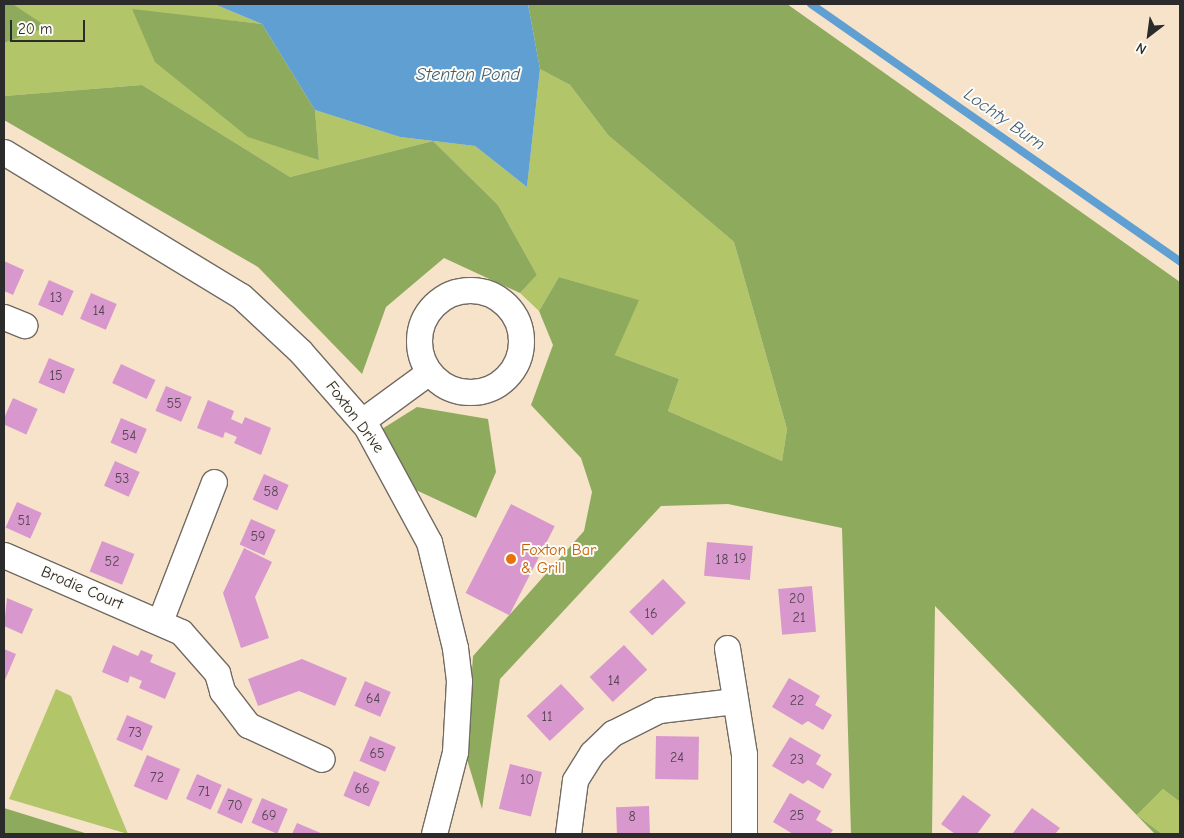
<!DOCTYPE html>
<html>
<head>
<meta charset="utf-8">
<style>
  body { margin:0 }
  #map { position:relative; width:1184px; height:838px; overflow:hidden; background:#f6e3ca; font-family:"Comic Neue",sans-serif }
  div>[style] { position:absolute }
  .green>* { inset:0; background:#b2c569 }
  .forest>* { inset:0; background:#8daa5d }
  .water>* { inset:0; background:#5f9fd2 }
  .stream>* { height:8px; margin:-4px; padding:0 4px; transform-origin:4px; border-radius:4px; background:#5f9fd2 }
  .building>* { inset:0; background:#d898cd; transform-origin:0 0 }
  .roads { filter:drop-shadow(1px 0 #726b63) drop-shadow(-1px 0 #726b63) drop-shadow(0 1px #726b63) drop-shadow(0 -1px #726b63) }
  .minor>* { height:25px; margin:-12.5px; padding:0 12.5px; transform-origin:12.5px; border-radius:12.5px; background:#fff }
  .minor>.ring { margin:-12.5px; padding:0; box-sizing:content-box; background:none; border:25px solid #fff; border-radius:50% }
  .dots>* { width:14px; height:14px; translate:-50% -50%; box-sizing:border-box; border:2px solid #fdfcf7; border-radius:50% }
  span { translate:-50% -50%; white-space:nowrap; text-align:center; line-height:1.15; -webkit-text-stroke:4px #fdfcf7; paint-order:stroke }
  .number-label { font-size:14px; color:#564654 }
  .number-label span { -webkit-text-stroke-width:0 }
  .street-label { font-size:16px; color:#2b2b2b }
  .food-label { font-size:16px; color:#c56008 }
  .left { translate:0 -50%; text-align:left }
  .water-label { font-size:18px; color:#425f76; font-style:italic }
  .frame { position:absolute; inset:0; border:5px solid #2b2b2b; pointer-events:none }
  .north { position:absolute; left:1124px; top:10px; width:50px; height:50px; -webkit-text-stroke:4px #fdfcf7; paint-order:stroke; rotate:210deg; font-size:14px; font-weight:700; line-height:20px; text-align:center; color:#2b2b2b }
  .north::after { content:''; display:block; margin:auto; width:18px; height:22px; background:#2b2b2b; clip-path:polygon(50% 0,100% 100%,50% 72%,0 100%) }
  .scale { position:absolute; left:10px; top:20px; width:75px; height:22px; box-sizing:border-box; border:2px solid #2b2b2b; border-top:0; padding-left:6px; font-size:15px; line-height:18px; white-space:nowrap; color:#2b2b2b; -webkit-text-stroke:4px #fdfcf7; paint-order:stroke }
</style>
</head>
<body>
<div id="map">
  <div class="green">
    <div style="clip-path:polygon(13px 4px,214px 4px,262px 24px,132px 10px,319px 160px,315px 110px,400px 137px,475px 146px,527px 187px,540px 69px,570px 85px,608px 135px,734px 242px,787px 429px,782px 461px,668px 411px,679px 379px,615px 355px,638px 300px,559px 277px,539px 311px,520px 293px,537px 275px,498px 205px,433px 141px,290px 177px,142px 85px,4px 96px,4px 43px,46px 27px)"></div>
    <div style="clip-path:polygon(56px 689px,71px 696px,128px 834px,9px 799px)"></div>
    <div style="clip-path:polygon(1163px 789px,1180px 802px,1180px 834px,1162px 834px,1137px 815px)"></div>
  </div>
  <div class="forest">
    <div style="clip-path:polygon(4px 4px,13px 4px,47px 27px,4px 43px)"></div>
    <div style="clip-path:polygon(528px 4px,787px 4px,1180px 282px,1180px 802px,1163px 789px,1137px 815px,1162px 834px,1155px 834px,935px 606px,932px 834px,851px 834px,842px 528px,728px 504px,661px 506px,500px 679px,482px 809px,466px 756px,473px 656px,584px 531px,592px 492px,581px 458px,531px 405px,553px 345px,539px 311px,559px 277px,639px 300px,615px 355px,679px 379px,668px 411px,782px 461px,787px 429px,734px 242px,608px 135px,570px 85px,540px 69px)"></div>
    <div style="clip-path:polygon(132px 9px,262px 24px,315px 110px,319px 160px,248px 137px,155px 62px)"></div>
    <div style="clip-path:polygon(142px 85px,290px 177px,433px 141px,498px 205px,537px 275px,520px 293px,444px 258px,386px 307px,362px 374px,258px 267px,4px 120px,4px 96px)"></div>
    <div style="clip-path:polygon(417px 407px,488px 419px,496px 472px,476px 518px,416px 490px,382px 429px)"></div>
    <div style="clip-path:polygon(4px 808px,88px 834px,4px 834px)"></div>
  </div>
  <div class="water">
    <div style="clip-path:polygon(214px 4px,528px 4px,540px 69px,527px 187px,475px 146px,400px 137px,315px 110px,262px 24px)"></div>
  </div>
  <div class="stream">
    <div style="left:811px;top:4px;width:450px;rotate:34.9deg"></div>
  </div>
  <div class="building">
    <div style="clip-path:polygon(4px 261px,24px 270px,13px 295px,4px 291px)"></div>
    <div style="left:49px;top:280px;width:27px;height:27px;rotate:24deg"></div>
    <div style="left:91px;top:293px;width:28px;height:28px;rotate:23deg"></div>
    <div style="left:49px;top:358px;width:28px;height:27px;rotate:23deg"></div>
    <div style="left:121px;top:364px;width:38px;height:21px;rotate:25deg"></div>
    <div style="left:166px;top:386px;width:28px;height:27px;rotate:23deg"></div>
    <div style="left:13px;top:398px;width:27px;height:28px;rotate:24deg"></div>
    <div style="clip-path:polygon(208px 400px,234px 411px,231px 419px,242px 424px,245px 417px,271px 428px,261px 455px,234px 443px,237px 437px,225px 432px,223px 438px,197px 428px)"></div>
    <div style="left:121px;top:418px;width:28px;height:27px;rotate:23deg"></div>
    <div style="left:115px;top:461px;width:27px;height:27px;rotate:24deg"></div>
    <div style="left:264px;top:474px;width:27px;height:28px;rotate:24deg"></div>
    <div style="left:17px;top:502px;width:27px;height:28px;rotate:24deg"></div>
    <div style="left:511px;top:504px;width:49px;height:100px;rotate:27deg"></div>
    <div style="left:251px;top:519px;width:27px;height:28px;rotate:24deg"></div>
    <div style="left:102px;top:541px;width:35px;height:33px;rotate:22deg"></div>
    <div style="left:707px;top:542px;width:46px;height:34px;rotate:5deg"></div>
    <div style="clip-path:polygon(244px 548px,272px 562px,255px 597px,269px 638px,241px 648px,223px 593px)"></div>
    <div style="left:663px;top:579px;width:33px;height:47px;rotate:46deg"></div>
    <div style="left:812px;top:586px;width:46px;height:34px;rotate:85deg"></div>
    <div style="clip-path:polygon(7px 598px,33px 609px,22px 634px,4px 626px)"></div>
    <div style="clip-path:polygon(113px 645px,138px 656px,141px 650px,153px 655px,150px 662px,176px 673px,165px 699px,139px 688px,142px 681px,130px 676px,128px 683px,102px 672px)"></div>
    <div style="left:624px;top:645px;width:34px;height:47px;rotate:47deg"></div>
    <div style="clip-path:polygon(4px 649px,16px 654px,5px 680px,4px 679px)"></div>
    <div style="clip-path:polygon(302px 659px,347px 678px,335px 706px,299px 691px,258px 706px,248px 679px)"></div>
    <div style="clip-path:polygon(789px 678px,820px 696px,815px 705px,832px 715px,823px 730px,808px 721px,802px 725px,772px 707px)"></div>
    <div style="left:365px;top:681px;width:28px;height:27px;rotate:23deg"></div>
    <div style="left:561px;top:684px;width:34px;height:47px;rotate:47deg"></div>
    <div style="left:127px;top:715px;width:28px;height:27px;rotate:23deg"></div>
    <div style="left:370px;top:736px;width:28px;height:27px;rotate:23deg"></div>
    <div style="left:656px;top:736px;width:43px;height:43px;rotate:1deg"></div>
    <div style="clip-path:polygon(790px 737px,821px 755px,816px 764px,832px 774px,823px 789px,808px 780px,803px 784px,772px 766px)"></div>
    <div style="left:147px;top:755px;width:36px;height:34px;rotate:23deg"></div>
    <div style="left:510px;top:764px;width:33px;height:46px;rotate:14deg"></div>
    <div style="left:354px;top:771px;width:28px;height:27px;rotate:23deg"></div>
    <div style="left:197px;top:774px;width:27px;height:27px;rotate:24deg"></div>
    <div style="left:228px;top:788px;width:27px;height:27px;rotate:24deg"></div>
    <div style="clip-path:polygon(790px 793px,821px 811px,816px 820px,833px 830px,830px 834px,793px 834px,773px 822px)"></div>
    <div style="clip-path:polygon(963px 795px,991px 815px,977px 834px,955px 834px,941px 824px)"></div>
    <div style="left:262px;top:798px;width:28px;height:27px;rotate:23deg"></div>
    <div style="left:649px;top:806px;width:28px;height:33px;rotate:88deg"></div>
    <div style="clip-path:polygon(1032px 808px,1060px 828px,1055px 834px,1012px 834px)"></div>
    <div style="clip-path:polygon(297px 823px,323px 834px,292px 834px)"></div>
  </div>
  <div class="roads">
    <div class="minor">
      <div style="left:4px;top:152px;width:277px;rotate:31.3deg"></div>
      <div style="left:241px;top:296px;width:81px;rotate:43deg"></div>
      <div style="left:300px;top:351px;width:100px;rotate:48.7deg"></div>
      <div style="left:366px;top:426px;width:132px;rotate:61.5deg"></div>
      <div style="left:429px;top:542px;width:109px;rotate:76.2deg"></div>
      <div style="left:455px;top:648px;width:33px;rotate:83deg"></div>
      <div style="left:459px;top:681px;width:71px;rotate:93.2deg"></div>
      <div style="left:455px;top:752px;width:85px;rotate:104.4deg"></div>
      <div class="ring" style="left:419px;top:290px;width:77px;height:77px"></div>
      <div style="left:4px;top:317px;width:22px;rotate:22deg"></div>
      <div style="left:362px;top:421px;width:83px;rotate:-36.2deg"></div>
      <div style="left:4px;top:555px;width:193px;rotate:23.5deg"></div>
      <div style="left:181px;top:632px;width:55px;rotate:48.7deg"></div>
      <div style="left:217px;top:673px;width:19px;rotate:74deg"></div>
      <div style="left:222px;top:691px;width:43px;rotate:52.6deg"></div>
      <div style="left:248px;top:725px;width:81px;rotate:24.7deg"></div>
      <div style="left:160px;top:621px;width:149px;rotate:-68.8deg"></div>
      <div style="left:727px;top:648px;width:107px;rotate:80.9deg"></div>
      <div style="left:744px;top:754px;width:80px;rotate:90deg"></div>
      <div style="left:568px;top:834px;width:54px;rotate:-82.6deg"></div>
      <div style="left:575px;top:780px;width:32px;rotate:-58deg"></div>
      <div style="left:592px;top:753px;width:29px;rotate:-44deg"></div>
      <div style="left:613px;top:733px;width:51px;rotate:-26.6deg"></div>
      <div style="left:659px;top:710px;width:76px;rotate:-6.8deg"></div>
    </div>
  </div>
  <div class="dots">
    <div style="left:511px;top:559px;background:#e8710a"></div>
  </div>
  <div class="number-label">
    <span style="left:56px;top:298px">13</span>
    <span style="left:99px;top:311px">14</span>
    <span style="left:56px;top:376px">15</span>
    <span style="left:174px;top:404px">55</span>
    <span style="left:129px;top:436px">54</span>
    <span style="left:122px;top:479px">53</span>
    <span style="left:271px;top:492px">58</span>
    <span style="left:24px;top:521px">51</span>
    <span style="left:258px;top:537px">59</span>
    <span style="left:740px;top:559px">19</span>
    <span style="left:722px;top:560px">18</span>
    <span style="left:112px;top:562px">52</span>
    <span style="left:797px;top:599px">20</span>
    <span style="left:651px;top:614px">16</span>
    <span style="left:799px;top:618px">21</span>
    <span style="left:614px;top:681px">14</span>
    <span style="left:373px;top:699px">64</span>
    <span style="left:797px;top:701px">22</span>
    <span style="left:547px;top:717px">11</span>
    <span style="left:135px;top:733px">73</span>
    <span style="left:377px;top:754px">65</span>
    <span style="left:677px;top:758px">24</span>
    <span style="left:797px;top:760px">23</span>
    <span style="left:157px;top:778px">72</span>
    <span style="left:527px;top:780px">10</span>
    <span style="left:362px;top:789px">66</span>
    <span style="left:204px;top:792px">71</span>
    <span style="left:235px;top:806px">70</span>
    <span style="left:269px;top:816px">69</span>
    <span style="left:797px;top:816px">25</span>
    <span style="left:632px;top:817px">8</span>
  </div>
  <div class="street-label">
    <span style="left:355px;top:417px;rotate:53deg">Foxton Drive</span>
    <span style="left:82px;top:588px;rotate:23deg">Brodie Court</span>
  </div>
  <div class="food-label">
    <span class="left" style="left:521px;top:559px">Foxton Bar<br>&amp; Grill</span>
  </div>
  <div class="water-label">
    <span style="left:468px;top:75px">Stenton Pond</span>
    <span style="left:1004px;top:120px;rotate:35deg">Lochty Burn</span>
  </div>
  <div class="frame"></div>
  <div class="north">N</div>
  <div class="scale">20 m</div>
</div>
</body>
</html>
